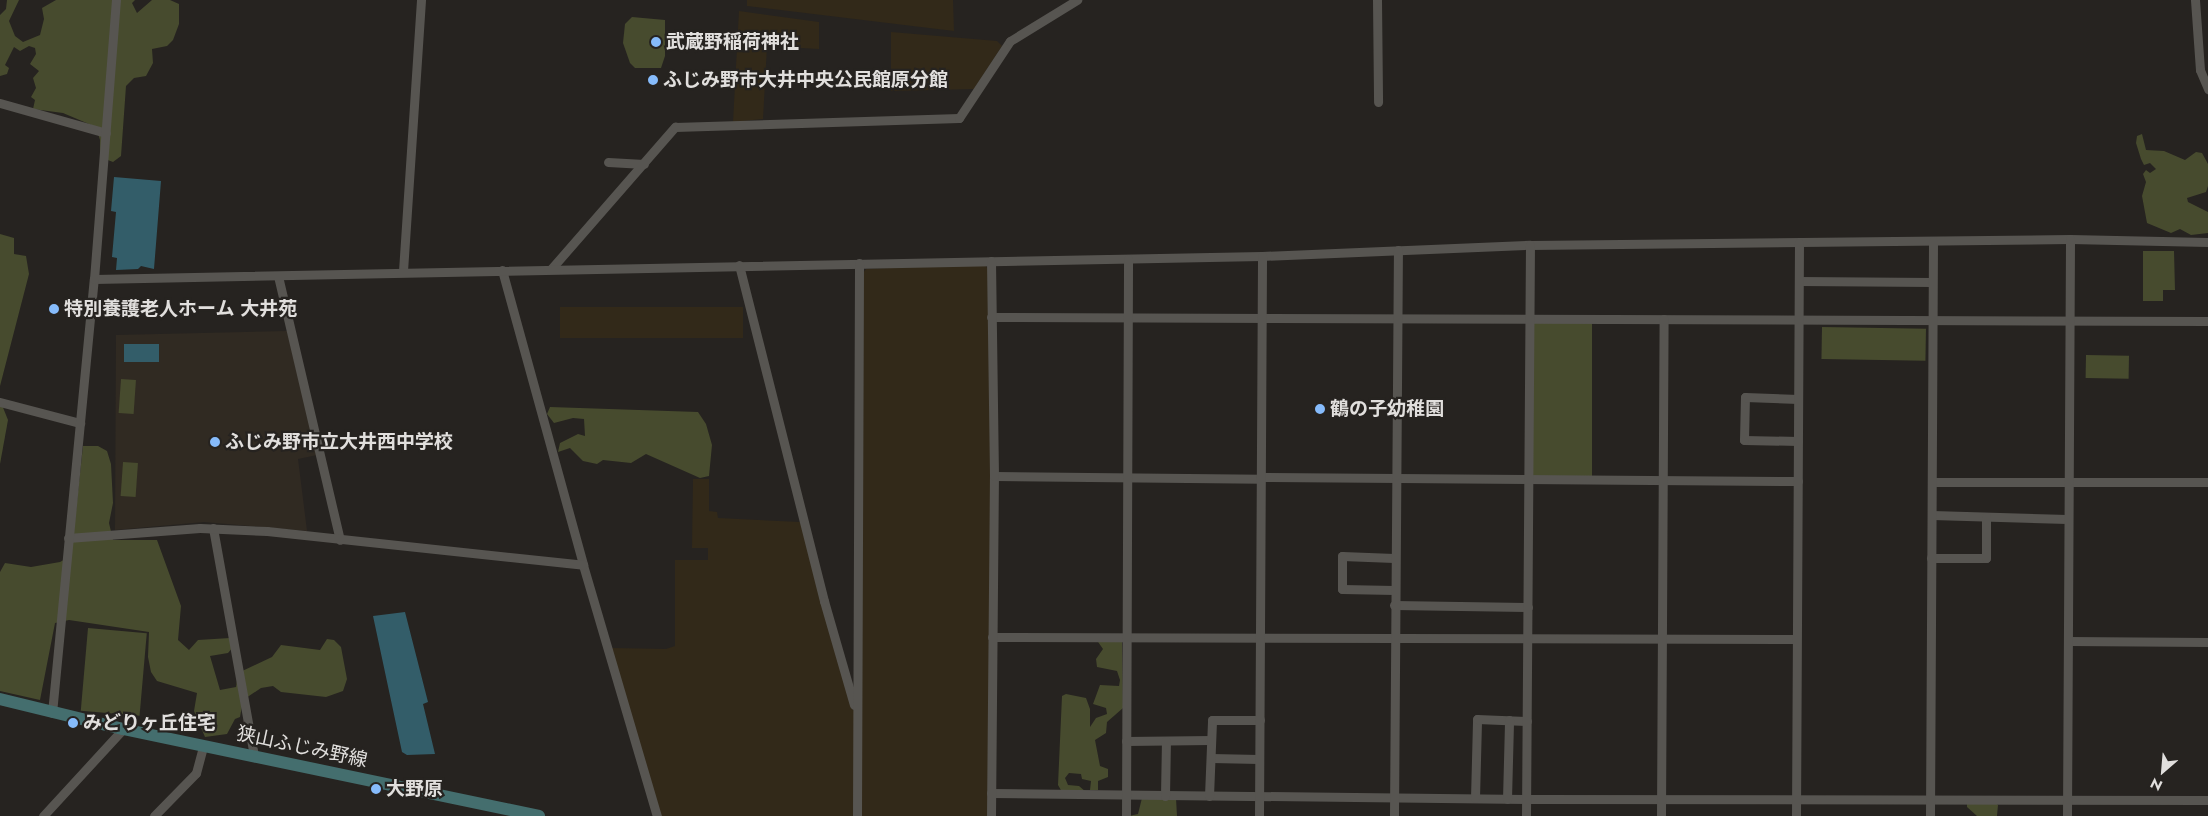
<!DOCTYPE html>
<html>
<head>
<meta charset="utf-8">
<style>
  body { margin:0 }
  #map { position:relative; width:2208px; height:816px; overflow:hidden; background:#262320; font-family:Jost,"Noto Sans JP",sans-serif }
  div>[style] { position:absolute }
  .industrial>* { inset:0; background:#322919; transform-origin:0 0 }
  .built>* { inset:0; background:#302a22 }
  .green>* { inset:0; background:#474b2e; transform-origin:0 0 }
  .water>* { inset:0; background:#335d69; transform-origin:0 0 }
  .minor>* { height:9px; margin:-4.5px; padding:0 4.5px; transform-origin:4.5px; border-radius:4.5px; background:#575551 }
  .secondary>* { height:12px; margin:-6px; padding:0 6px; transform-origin:6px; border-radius:6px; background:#446e6e }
  .dots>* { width:14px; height:14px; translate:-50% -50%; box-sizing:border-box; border:2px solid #262320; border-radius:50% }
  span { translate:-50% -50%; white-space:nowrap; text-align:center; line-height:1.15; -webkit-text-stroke:4.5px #262320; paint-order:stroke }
  .poi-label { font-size:19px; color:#e1dfdd; font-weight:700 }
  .left { translate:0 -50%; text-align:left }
  .street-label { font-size:19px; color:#e1dfdd }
  .north { position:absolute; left:2138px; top:746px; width:50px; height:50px; -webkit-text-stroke:4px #262320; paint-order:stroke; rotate:207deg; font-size:14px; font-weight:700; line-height:20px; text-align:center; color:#e1dfdd }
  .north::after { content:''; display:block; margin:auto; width:18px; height:22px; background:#e1dfdd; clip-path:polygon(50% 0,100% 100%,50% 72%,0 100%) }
</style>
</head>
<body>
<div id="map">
  <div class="industrial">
    <div style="clip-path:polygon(747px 0,953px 0,954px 31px,747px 6px)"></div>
    <div style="clip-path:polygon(739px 11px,819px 22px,819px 49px,767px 46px,763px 119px,733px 122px)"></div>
    <div style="clip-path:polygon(891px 32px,997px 41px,1002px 46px,974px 89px,891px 91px)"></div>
    <div style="clip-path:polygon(984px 264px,988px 269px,991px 476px,989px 816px,861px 816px,863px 273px,866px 269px)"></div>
    <div style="left:560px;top:307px;width:183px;height:31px"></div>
    <div style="clip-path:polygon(693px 479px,709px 479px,709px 511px,717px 512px,718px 518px,800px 522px,855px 715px,855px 816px,660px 816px,611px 648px,666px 649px,675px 646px,675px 560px,708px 560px,708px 548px,692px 548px)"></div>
  </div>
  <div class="built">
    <div style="clip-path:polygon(287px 331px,317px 455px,298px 459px,307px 531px,204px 522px,115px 530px,116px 335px)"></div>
  </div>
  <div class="green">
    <div style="clip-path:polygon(7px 0,19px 0,9px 21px,15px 36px,23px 42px,40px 35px,44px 19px,42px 8px,56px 0,135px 0,132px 3px,137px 13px,152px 0,170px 0,179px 4px,179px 24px,173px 40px,167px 46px,152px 49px,153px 63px,146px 76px,134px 78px,126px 86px,121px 156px,113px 162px,100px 157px,100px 140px,96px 127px,63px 113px,33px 109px,35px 100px,31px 97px,36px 88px,33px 78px,39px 71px,30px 64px,36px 54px,35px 48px,29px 46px,20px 51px,14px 47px,5px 65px,9px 68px,7px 74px,0 76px,0 15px,6px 9px)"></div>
    <div style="clip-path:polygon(632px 17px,665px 20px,665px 56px,661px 68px,635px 68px,630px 63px,623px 43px,625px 24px)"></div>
    <div style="clip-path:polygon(2142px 134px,2146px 150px,2164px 151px,2185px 160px,2196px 152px,2202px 153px,2208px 164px,2208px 186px,2206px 192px,2187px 198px,2188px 202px,2208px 212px,2208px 233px,2191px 235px,2180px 229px,2171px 233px,2147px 223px,2142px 196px,2146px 182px,2143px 174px,2146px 170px,2150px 173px,2156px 169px,2150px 163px,2144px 165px,2141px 159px,2136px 143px,2137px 136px)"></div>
    <div style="clip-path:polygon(0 234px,14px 238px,14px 254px,26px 256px,29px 274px,0 386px)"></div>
    <div style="clip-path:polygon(2143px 251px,2174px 251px,2175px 290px,2163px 290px,2163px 301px,2143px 301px)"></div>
    <div style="left:1592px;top:322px;width:154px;height:61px;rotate:90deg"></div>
    <div style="left:1822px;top:327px;width:104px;height:32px;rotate:1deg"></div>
    <div style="left:2086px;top:355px;width:43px;height:23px;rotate:1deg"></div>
    <div style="left:121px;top:379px;width:15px;height:34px;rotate:4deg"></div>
    <div style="clip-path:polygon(0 400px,8px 420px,0 464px)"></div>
    <div style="clip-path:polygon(550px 407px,698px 412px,706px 424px,712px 445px,709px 476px,700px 478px,646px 454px,631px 463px,603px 460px,597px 464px,583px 461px,570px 448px,558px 452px,560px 443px,578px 434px,585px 436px,584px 419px,573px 418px,554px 423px,547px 414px)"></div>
    <div style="clip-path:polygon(83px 446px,98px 446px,107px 451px,111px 464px,113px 503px,109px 523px,113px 540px,157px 540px,181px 606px,178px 640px,189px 650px,198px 640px,230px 638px,233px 647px,228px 653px,210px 656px,220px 690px,236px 687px,238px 673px,272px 657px,281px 645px,320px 650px,327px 639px,334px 640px,341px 647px,347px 679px,343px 691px,326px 697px,281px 692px,273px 686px,261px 688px,243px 700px,240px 717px,235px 719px,227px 734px,205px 737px,194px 711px,197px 693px,157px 681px,151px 672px,148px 657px,149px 632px,69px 620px,55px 623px,40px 700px,0 691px,0 572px,5px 563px,31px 567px,60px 562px,71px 556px)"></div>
    <div style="left:123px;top:462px;width:15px;height:34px;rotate:4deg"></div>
    <div style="left:88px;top:628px;width:59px;height:83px;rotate:5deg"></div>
    <div style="clip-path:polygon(1096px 639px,1122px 640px,1123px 708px,1107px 722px,1106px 733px,1095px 740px,1100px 766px,1108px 769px,1108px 777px,1098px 781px,1098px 790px,1090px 790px,1091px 781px,1082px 779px,1081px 774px,1069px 773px,1065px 778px,1068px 785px,1079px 786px,1086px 792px,1062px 792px,1058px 785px,1062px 696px,1066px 694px,1086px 698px,1090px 709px,1090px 727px,1096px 718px,1107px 714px,1106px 708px,1093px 704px,1100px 685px,1119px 686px,1120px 680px,1117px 671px,1097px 667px,1096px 659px,1103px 649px)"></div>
    <div style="clip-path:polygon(1142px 798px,1176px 798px,1177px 816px,1129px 816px,1138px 814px)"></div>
    <div style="clip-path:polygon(1994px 802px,1998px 805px,1997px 816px,1977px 816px,1967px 807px,1967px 803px)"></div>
  </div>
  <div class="water">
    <div style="clip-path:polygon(114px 177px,161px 181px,154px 269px,141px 266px,138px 269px,116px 270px,117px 258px,112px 257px,116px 212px,111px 211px)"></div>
    <div style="left:159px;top:344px;width:18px;height:35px;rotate:90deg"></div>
    <div style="clip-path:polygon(405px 612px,428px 702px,423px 704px,435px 754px,407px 755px,402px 752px,373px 616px)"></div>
  </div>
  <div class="minor">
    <div style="left:1377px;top:0;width:102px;rotate:89.4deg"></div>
    <div style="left:2195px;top:0;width:70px;rotate:85.9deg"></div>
    <div style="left:2200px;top:70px;width:21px;rotate:67deg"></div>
    <div style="left:0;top:103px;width:110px;rotate:15.8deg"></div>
    <div style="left:608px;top:162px;width:36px;rotate:3deg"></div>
    <div style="left:739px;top:265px;width:347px;rotate:75.8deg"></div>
    <div style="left:824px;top:601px;width:108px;rotate:73.9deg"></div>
    <div style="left:551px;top:269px;width:189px;rotate:-48.9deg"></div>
    <div style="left:675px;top:127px;width:284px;rotate:-1.8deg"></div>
    <div style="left:959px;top:118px;width:92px;rotate:-56.5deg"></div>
    <div style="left:1010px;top:41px;width:79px;rotate:-31.5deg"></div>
    <div style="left:502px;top:270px;width:306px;rotate:74.6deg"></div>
    <div style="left:583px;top:565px;width:262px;rotate:73.6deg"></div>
    <div style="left:403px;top:271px;width:272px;rotate:-86.2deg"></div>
    <div style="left:278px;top:276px;width:271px;rotate:76.8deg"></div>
    <div style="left:94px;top:279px;width:1168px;rotate:-1.13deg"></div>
    <div style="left:1262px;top:256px;width:268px;rotate:-2.4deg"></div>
    <div style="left:1530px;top:245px;width:540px;rotate:-0.64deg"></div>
    <div style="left:2070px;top:239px;width:138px;rotate:1.2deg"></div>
    <div style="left:1799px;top:281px;width:133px;rotate:0.4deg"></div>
    <div style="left:991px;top:317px;width:1217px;rotate:0.19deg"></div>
    <div style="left:0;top:402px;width:83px;rotate:14.7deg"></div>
    <div style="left:1798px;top:441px;width:54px;rotate:-178.9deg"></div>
    <div style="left:1744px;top:440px;width:43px;rotate:-88.7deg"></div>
    <div style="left:1745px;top:397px;width:53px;rotate:2.2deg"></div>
    <div style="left:994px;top:476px;width:267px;rotate:0.6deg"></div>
    <div style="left:1260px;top:477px;width:538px;rotate:0.43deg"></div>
    <div style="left:1932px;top:482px;width:276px"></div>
    <div style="left:1932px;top:515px;width:135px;rotate:1.7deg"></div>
    <div style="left:213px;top:528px;width:233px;rotate:79.8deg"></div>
    <div style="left:68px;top:538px;width:132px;rotate:-4.3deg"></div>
    <div style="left:200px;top:528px;width:67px;rotate:2.6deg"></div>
    <div style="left:267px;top:531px;width:318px;rotate:6.1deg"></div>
    <div style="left:1931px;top:558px;width:55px"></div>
    <div style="left:1986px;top:558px;width:41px;rotate:-90deg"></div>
    <div style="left:1394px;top:590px;width:52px;rotate:-178.9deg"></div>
    <div style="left:1342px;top:589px;width:33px;rotate:-90deg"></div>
    <div style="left:1342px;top:556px;width:52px;rotate:2.2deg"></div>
    <div style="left:1394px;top:605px;width:134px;rotate:0.9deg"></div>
    <div style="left:992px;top:637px;width:804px;rotate:0.14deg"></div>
    <div style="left:2068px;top:641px;width:140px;rotate:0.4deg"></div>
    <div style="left:52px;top:713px;width:436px;rotate:-84.5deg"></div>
    <div style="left:94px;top:279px;width:280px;rotate:-85.5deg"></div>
    <div style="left:1126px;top:741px;width:85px;rotate:-0.7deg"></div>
    <div style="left:1211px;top:758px;width:48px;rotate:1.2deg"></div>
    <div style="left:991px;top:793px;width:536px;rotate:0.64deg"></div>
    <div style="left:1527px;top:799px;width:681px;rotate:0.08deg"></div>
    <div style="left:1165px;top:796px;width:55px;rotate:-89deg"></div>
    <div style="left:1209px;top:796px;width:76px;rotate:-87.7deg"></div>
    <div style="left:1212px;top:720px;width:48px"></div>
    <div style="left:1475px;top:798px;width:79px;rotate:-88.5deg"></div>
    <div style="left:1477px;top:719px;width:50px;rotate:2.3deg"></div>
    <div style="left:1507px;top:799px;width:79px;rotate:-88.5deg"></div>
    <div style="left:43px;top:816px;width:118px;rotate:-47.4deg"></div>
    <div style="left:154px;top:816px;width:60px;rotate:-45.7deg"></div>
    <div style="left:196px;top:773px;width:28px;rotate:-75deg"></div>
    <div style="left:857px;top:816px;width:553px;rotate:-89.79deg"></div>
    <div style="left:991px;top:816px;width:340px;rotate:-89.5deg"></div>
    <div style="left:994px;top:476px;width:215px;rotate:-90.8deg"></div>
    <div style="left:1126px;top:816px;width:557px;rotate:-89.79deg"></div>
    <div style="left:1259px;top:816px;width:560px;rotate:-89.69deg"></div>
    <div style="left:1394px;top:816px;width:566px;rotate:-89.6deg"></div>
    <div style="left:1526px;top:816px;width:571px;rotate:-89.6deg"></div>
    <div style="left:1661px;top:816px;width:497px;rotate:-89.7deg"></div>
    <div style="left:1796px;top:816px;width:573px;rotate:-89.7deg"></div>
    <div style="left:1930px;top:816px;width:575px;rotate:-89.7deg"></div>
    <div style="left:2067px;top:816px;width:577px;rotate:-89.7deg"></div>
  </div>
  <div class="secondary">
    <div style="left:0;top:699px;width:127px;rotate:13.7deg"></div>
    <div style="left:123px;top:729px;width:425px;rotate:11.8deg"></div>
  </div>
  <div class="dots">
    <div style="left:656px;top:42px;background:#86bbfb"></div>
    <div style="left:653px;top:80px;background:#86bbfb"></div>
    <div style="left:54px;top:309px;background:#86bbfb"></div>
    <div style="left:1320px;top:409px;background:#86bbfb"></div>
    <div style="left:215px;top:442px;background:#86bbfb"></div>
    <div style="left:73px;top:723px;background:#86bbfb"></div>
    <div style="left:376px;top:789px;background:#86bbfb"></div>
  </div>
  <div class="poi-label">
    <span class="left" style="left:666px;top:42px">武蔵野稲荷神社</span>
    <span class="left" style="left:663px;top:80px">ふじみ野市大井中央公民館原分館</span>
    <span class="left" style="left:64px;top:309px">特別養護老人ホーム 大井苑</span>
    <span class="left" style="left:1330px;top:409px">鶴の子幼稚園</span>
    <span class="left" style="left:225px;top:442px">ふじみ野市立大井西中学校</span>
    <span class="left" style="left:83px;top:723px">みどりヶ丘住宅</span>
    <span class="left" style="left:386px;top:789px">大野原</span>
  </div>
  <div class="street-label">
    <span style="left:302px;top:747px;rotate:12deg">狭山ふじみ野線</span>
  </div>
  <div class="north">N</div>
</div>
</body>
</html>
